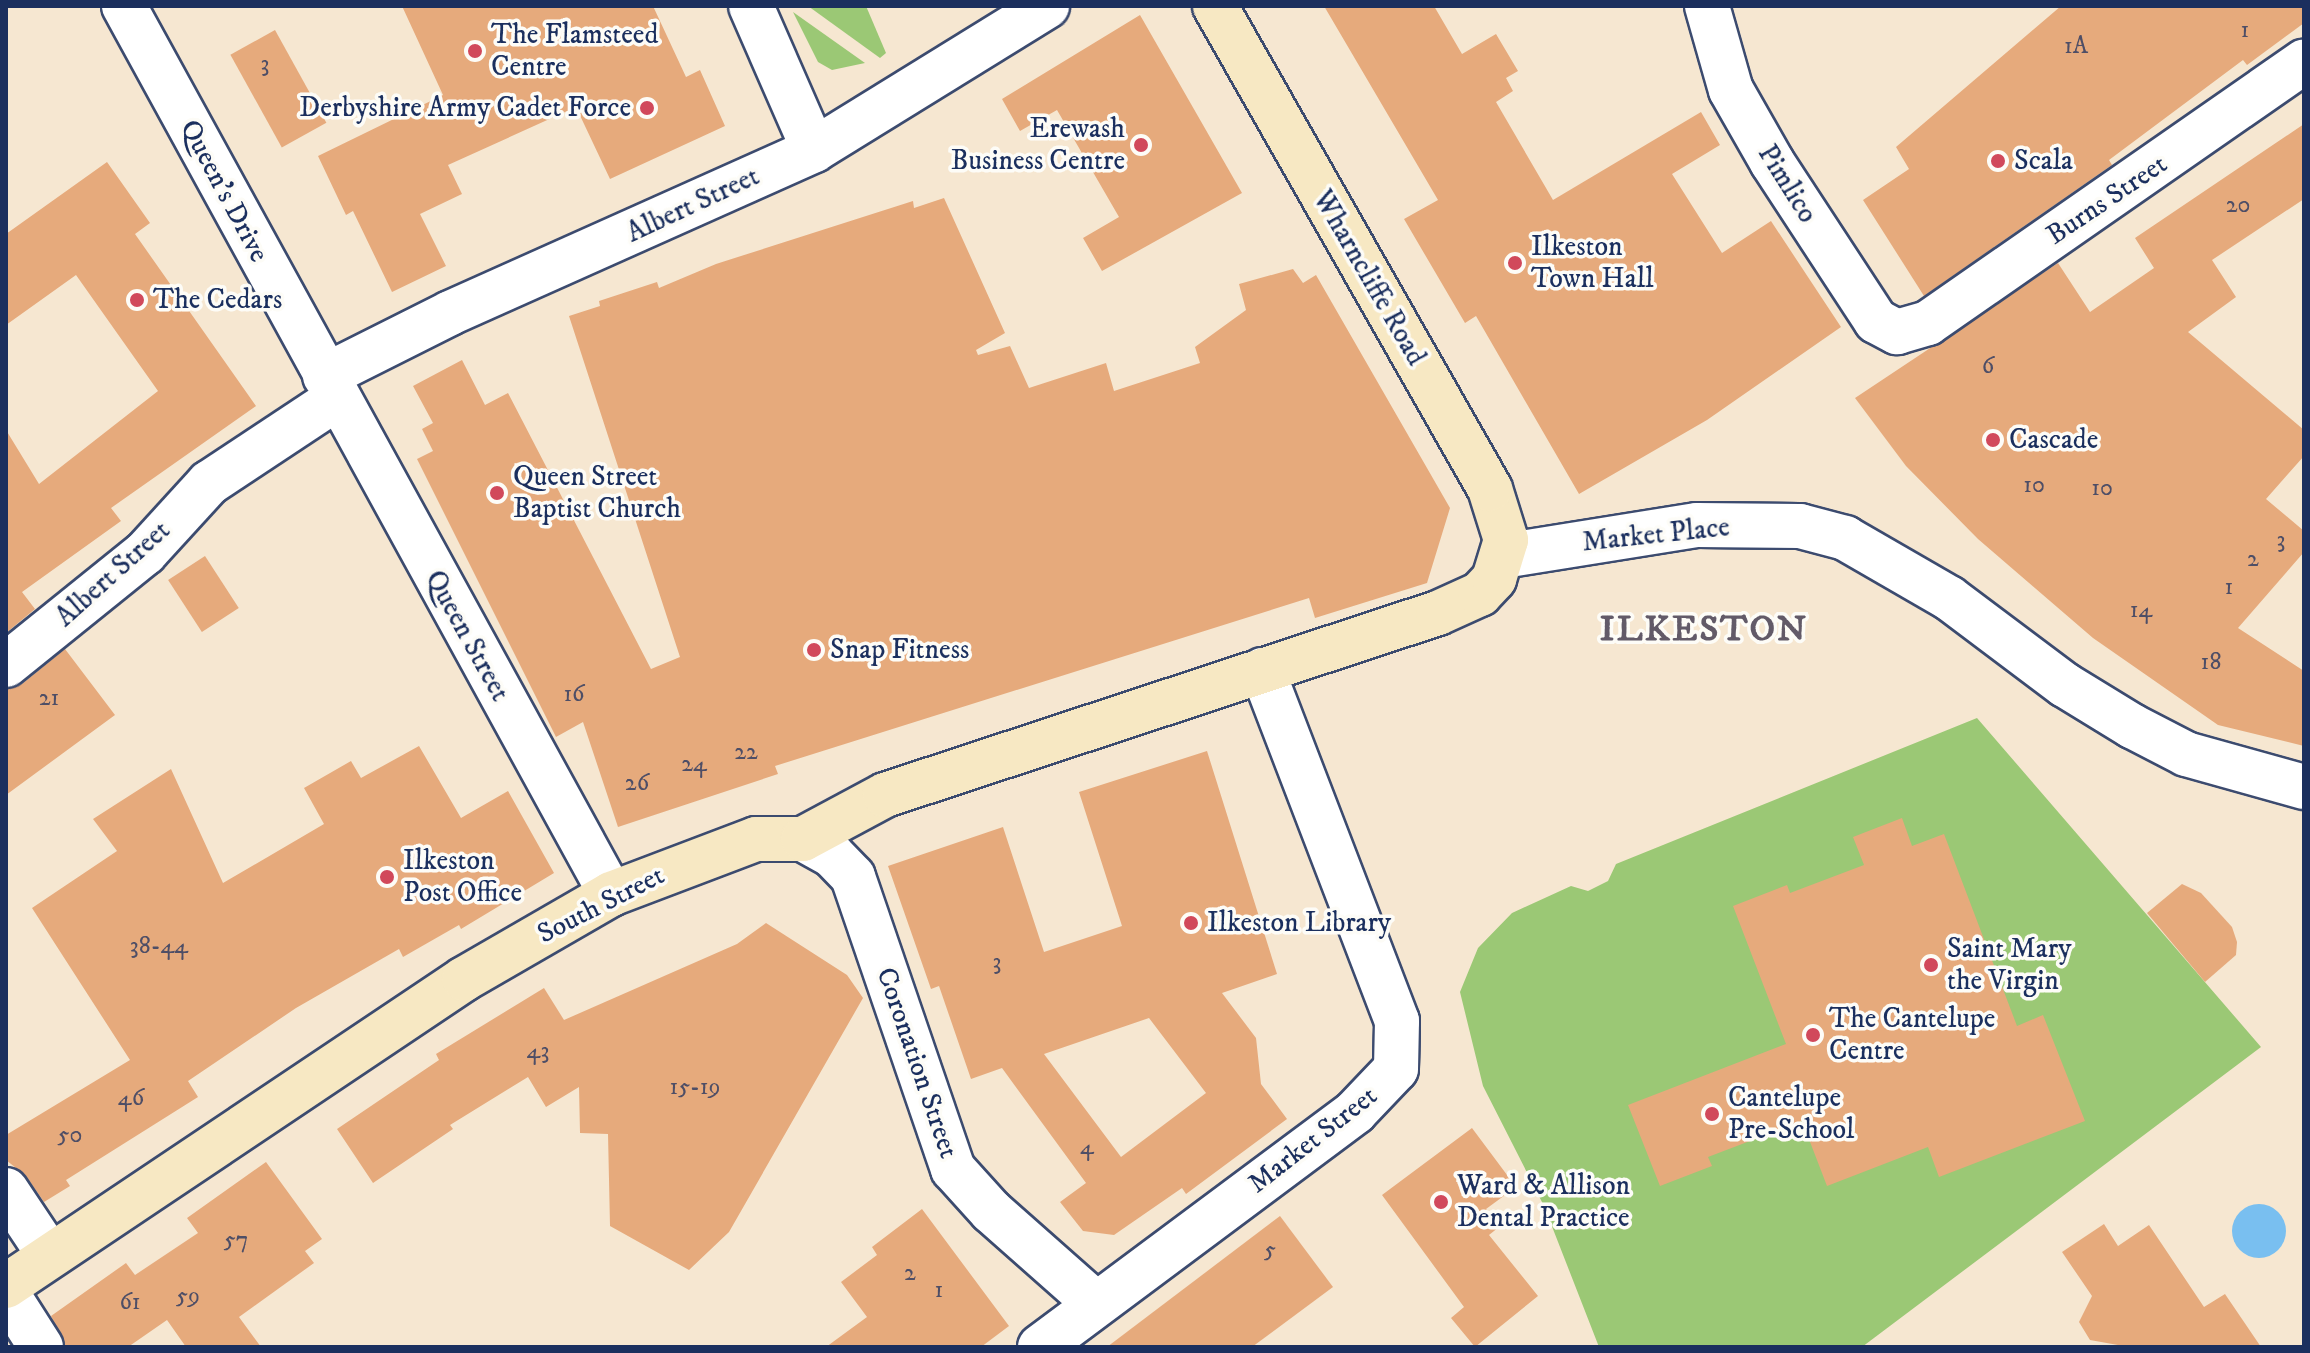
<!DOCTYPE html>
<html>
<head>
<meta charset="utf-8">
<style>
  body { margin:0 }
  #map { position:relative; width:2310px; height:1353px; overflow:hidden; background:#f6e7d1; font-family:"IM FELL DW Pica",serif }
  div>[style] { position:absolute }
  .green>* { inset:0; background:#9bc875 }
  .water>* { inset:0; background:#79bff0 }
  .round { border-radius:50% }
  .building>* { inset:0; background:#e6aa7c; transform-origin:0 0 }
  .roads { filter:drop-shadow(2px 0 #3c4b6f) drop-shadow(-2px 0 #3c4b6f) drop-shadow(0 2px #3c4b6f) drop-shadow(0 -2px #3c4b6f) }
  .street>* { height:44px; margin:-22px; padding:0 22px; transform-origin:22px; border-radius:22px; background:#fff }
  .secondary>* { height:44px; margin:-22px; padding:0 22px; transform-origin:22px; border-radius:22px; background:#f7e8c3 }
  .dots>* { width:22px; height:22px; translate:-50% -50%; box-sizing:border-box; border:4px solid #fdfcf7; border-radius:50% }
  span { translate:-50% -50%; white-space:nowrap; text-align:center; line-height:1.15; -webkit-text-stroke:7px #fdfcf7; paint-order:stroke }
  .number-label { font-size:24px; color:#4e4e66 }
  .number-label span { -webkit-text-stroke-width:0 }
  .poi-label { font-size:28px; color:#1b2f5e }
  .left { translate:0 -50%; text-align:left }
  .right { translate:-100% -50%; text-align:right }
  .street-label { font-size:28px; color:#1b2f5e }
  .district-label { font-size:36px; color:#625a68; font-weight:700; letter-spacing:2px }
  .frame { position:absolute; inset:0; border:8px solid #1b2f5e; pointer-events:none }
</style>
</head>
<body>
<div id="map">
  <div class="green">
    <div style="clip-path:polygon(808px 6px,866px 6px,886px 53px,880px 58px)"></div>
    <div style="clip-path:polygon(793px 12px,865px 63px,832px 70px,818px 62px)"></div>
    <div style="clip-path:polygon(1977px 718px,2261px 1047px,1862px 1347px,1599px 1347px,1544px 1206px,1483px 1086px,1460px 992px,1478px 948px,1512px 913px,1571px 886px,1588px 891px,1608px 881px,1616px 864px)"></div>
  </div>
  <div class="water">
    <div class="round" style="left:2232px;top:1204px;width:54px;height:54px"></div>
  </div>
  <div class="building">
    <div style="clip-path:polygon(402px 6px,653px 6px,686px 77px,700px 70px,725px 126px,610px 179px,576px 107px,448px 165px,462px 194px,420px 214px,446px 266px,392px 292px,353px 211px,346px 215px,318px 156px,443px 95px)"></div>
    <div style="clip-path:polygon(1324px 6px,1434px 6px,1462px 54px,1496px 34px,1518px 71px,1506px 78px,1513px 91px,1496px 102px,1553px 200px,1701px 112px,1720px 145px,1672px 174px,1722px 253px,1771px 221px,1841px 327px,1707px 420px,1579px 494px,1476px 316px,1465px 323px,1404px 219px,1438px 200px)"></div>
    <div style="clip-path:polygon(2061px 6px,2304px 6px,2304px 23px,2247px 65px,2243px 60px,2109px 160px,2112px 165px,1924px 296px,1863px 200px,1909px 169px,1896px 147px)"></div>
    <div style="clip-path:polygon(1140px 15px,1242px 193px,1102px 271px,1083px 238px,1119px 217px,1057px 110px,1020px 131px,1002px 99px)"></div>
    <div style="left:275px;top:30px;width:106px;height:51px;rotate:61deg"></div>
    <div style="clip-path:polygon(2304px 124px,2304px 199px,2212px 260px,2236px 297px,2188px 332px,2304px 430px,2304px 456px,2266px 499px,2304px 531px,2304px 552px,2238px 628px,2304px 671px,2304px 746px,2218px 725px,2093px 638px,1978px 539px,1906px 466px,1855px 398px,2058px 263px,2090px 312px,2154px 268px,2135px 238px)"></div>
    <div style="clip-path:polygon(107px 162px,150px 223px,135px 234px,256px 406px,111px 508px,121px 521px,22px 592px,35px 609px,6px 633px,6px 430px,39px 484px,158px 391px,76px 275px,6px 325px,6px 234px)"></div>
    <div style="clip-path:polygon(944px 198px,1005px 333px,976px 350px,978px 355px,1010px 346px,1029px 388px,1106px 363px,1114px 391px,1200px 363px,1195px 347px,1246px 310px,1239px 284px,1293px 269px,1303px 283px,1316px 275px,1450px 508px,1427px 583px,1315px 618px,1309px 598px,775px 766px,778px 774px,618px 827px,583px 722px,556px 737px,417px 459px,433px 451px,422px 429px,433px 423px,413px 386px,462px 360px,485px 405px,508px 393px,651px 669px,680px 657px,569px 316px,600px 306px,599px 301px,657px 282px,659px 288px,716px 264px,913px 201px,914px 208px)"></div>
    <div style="left:205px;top:556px;width:62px;height:44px;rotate:57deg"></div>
    <div style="clip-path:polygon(65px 649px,115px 715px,6px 795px,6px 689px,22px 684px)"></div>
    <div style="clip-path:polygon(419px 746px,461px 818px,508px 791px,554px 873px,461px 929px,459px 925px,403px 957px,399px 949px,296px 1008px,188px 1081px,198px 1097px,66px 1180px,70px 1186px,44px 1202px,26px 1176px,6px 1160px,6px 1135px,130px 1060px,32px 908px,117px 851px,93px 819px,171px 769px,223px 883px,324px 824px,304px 788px,351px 761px,361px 778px)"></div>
    <div style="clip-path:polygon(evenodd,1207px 751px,1277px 974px,1222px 993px,1256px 1038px,1261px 1084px,1287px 1119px,1186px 1194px,1182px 1188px,1114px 1235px,1083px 1231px,1060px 1202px,1086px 1183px,1002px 1068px,971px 1079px,939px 986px,931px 989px,888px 866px,1003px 827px,1044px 952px,1122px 926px,1079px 792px,1207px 751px,1149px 1018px,1206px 1093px,1121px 1157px,1044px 1054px,1149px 1018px)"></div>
    <div style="clip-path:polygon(1902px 818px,1912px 846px,1944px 834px,2017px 1026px,2043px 1015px,2085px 1121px,1939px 1177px,1928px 1147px,1827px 1186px,1802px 1121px,1708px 1157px,1712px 1166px,1660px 1186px,1628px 1105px,1786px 1044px,1733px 906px,1787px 885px,1790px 893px,1864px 865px,1853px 837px)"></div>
    <div style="clip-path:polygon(2182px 884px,2201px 893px,2232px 927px,2237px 942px,2236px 955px,2205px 982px,2147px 913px)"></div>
    <div style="clip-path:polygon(766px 923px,847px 975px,863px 998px,729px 1232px,689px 1270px,610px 1226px,608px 1134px,580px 1133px,579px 1087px,546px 1107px,528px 1077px,450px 1125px,453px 1129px,373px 1183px,337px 1129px,439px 1060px,436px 1054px,544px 988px,564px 1020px,737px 944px)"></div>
    <div style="clip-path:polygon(1472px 1128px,1516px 1187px,1486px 1209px,1499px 1227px,1489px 1235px,1538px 1296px,1475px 1347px,1451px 1318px,1464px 1307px,1382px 1195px)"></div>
    <div style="clip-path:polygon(266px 1162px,322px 1239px,305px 1251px,314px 1263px,239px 1317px,261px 1347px,186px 1347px,167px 1320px,128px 1347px,66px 1347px,51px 1316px,126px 1263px,135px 1275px,198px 1233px,187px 1218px)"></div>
    <div style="clip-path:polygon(922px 1209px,1009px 1326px,981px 1347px,826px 1347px,867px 1317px,841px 1282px,877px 1255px,872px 1247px)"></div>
    <div style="clip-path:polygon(1280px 1216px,1333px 1287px,1252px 1347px,1107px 1347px)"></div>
    <div style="clip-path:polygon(2104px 1224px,2118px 1246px,2149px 1225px,2204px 1307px,2225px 1294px,2261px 1347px,2129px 1347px,2090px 1340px,2079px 1322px,2092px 1296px,2062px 1252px)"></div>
  </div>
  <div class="roads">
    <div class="street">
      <div style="left:124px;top:6px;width:1013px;rotate:61.26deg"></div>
      <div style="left:751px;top:6px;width:157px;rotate:66.4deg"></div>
      <div style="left:1707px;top:6px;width:87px;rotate:74.1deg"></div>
      <div style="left:1731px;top:90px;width:83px;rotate:60.3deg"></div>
      <div style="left:1772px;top:162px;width:190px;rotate:56.8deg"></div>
      <div style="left:1876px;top:321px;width:24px;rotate:28deg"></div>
      <div style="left:1897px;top:332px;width:32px;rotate:-16deg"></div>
      <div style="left:1928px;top:323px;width:458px;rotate:-34.8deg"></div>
      <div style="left:325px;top:376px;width:140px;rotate:-26.7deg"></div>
      <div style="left:450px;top:313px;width:399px;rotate:-24.1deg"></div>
      <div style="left:814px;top:150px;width:274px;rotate:-31.7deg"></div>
      <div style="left:1503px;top:556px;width:196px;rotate:-9.1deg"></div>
      <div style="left:1697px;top:525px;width:103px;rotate:0.6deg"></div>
      <div style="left:1800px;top:526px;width:47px;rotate:14.9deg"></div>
      <div style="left:1845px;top:538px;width:120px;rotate:30deg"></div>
      <div style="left:1949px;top:598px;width:145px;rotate:36.9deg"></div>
      <div style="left:2065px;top:685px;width:79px;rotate:31.5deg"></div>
      <div style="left:2132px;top:726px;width:61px;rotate:27.4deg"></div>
      <div style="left:2186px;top:754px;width:123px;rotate:15.6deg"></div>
      <div style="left:6px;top:665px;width:179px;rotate:-38.9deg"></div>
      <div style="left:145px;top:553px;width:95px;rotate:-47.6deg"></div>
      <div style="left:209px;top:483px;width:152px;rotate:-33.5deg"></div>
      <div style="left:803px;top:839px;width:33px;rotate:29deg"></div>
      <div style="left:832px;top:855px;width:30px;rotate:46deg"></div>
      <div style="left:853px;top:877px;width:309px;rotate:71.1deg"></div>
      <div style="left:953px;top:1169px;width:57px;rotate:47.9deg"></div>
      <div style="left:991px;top:1211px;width:140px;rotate:41.5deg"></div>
      <div style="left:6px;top:1190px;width:79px;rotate:56.3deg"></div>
      <div style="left:6px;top:1292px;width:65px;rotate:57.5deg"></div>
      <div style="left:1040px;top:1347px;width:393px;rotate:-36.7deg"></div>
      <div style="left:1355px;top:1112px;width:59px;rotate:-46.4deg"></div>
      <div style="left:1396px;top:1069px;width:48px;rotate:-88.8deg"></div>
      <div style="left:1397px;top:1021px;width:376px;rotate:-111deg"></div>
    </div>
    <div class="secondary">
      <div style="left:6px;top:1286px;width:551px;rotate:-33.83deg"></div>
      <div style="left:464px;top:979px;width:170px;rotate:-30deg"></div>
      <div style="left:611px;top:894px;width:155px;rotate:-20.8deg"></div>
      <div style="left:756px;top:839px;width:47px"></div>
      <div style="left:803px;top:839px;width:93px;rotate:-28.2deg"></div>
      <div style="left:885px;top:795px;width:582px;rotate:-18.22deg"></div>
      <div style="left:1438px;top:613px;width:46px;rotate:-24.3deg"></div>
      <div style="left:1480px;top:594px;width:21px;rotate:-47deg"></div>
      <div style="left:1494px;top:579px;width:41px;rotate:-72.9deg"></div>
      <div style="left:1506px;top:540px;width:53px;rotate:-107.4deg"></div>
      <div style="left:1490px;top:489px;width:556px;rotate:-119.66deg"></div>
    </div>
  </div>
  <div class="dots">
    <div style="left:475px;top:51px;background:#d1495b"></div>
    <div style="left:647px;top:108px;background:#d1495b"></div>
    <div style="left:1141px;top:145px;background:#d1495b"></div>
    <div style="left:1998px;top:161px;background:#d1495b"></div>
    <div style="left:1515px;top:263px;background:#d1495b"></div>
    <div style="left:137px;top:300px;background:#d1495b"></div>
    <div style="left:1993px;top:440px;background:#d1495b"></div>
    <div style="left:497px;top:493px;background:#d1495b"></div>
    <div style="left:814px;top:650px;background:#d1495b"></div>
    <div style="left:387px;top:877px;background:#d1495b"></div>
    <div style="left:1191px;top:923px;background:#d1495b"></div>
    <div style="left:1931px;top:965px;background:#d1495b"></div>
    <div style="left:1813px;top:1035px;background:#d1495b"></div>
    <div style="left:1712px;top:1114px;background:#d1495b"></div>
    <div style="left:1441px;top:1202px;background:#d1495b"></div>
  </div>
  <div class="number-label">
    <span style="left:2245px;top:31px">1</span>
    <span style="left:2076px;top:47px">1A</span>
    <span style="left:265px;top:65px">3</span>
    <span style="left:2238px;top:206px">20</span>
    <span style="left:1988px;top:367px">6</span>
    <span style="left:2034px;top:486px">10</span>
    <span style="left:2102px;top:489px">10</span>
    <span style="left:2281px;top:541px">3</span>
    <span style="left:2253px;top:560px">2</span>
    <span style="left:2229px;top:588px">1</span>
    <span style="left:2141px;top:611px">14</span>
    <span style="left:2211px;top:663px">18</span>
    <span style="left:574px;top:695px">16</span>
    <span style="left:49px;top:699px">21</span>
    <span style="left:746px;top:753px">22</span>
    <span style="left:694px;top:765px">24</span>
    <span style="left:637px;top:784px">26</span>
    <span style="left:159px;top:947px">38-44</span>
    <span style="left:997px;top:963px">3</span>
    <span style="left:538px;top:1052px">43</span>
    <span style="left:695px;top:1088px">15-19</span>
    <span style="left:131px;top:1099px">46</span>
    <span style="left:70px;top:1136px">50</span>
    <span style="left:1087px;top:1148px">4</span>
    <span style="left:236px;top:1241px">57</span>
    <span style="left:1270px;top:1251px">5</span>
    <span style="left:910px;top:1274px">2</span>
    <span style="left:939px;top:1291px">1</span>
    <span style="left:188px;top:1297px">59</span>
    <span style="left:130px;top:1303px">61</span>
  </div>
  <div class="poi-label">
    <span class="left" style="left:491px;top:51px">The Flamsteed<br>Centre</span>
    <span class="right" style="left:631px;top:108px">Derbyshire Army Cadet Force</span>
    <span class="right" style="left:1125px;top:145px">Erewash<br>Business Centre</span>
    <span class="left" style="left:2014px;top:161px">Scala</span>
    <span class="left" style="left:1531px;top:263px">Ilkeston<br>Town Hall</span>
    <span class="left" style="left:153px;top:300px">The Cedars</span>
    <span class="left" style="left:2009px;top:440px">Cascade</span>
    <span class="left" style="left:513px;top:493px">Queen Street<br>Baptist Church</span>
    <span class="left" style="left:830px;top:650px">Snap Fitness</span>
    <span class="left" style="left:403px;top:877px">Ilkeston<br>Post Office</span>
    <span class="left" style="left:1207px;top:923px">Ilkeston Library</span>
    <span class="left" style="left:1947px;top:965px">Saint Mary<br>the Virgin</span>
    <span class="left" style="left:1829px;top:1035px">The Cantelupe<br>Centre</span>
    <span class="left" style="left:1728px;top:1114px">Cantelupe<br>Pre-School</span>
    <span class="left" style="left:1457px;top:1202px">Ward &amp; Allison<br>Dental Practice</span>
  </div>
  <div class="street-label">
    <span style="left:1787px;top:184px;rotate:58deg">Pimlico</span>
    <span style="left:224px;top:191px;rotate:62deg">Queen's Drive</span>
    <span style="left:2107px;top:200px;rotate:-34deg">Burns Street</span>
    <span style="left:693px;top:205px;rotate:-25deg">Albert Street</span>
    <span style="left:1369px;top:278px;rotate:60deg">Wharncliffe Road</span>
    <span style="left:1656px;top:535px;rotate:-6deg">Market Place</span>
    <span style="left:113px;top:574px;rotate:-42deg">Albert Street</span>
    <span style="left:467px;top:636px;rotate:61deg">Queen Street</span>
    <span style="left:601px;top:905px;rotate:-27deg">South Street</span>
    <span style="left:917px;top:1063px;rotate:71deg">Coronation Street</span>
    <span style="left:1313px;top:1140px;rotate:-38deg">Market Street</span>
  </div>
  <div class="district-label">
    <span style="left:1704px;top:630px">ILKESTON</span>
  </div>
  <div class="frame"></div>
</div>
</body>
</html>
